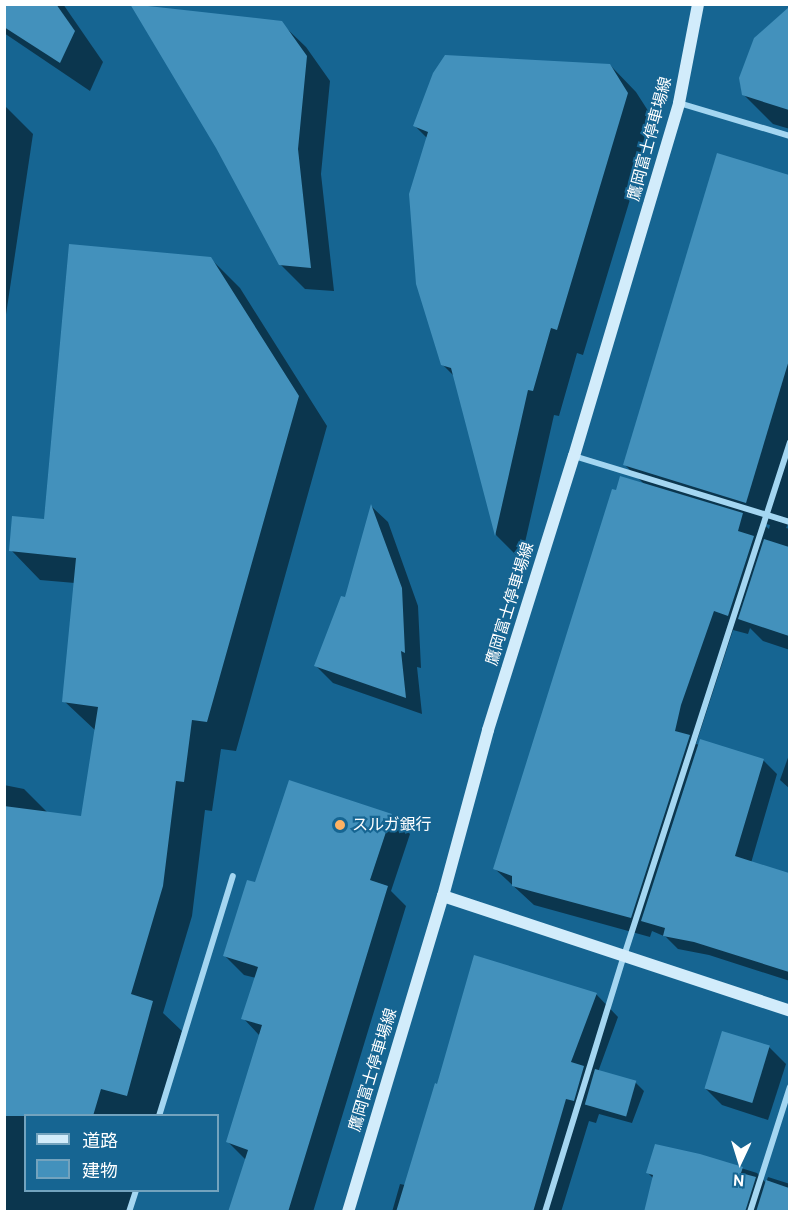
<!DOCTYPE html>
<html>
<head>
<meta charset="utf-8">
<style>
  body { margin:0 }
  #map { position:relative; width:794px; height:1216px; overflow:hidden; background:#166592; font-family:Cabin,"Noto Sans JP",sans-serif }
  div>[style] { position:absolute }
  .shadow>* { inset:0; background:#0007 }
  .building>* { inset:0; background:#4391bc; transform-origin:0 0 }
  .street>* { height:6px; margin:-3px; padding:0 3px; transform-origin:3px; border-radius:3px; background:#a4d6f1 }
  .secondary>* { height:12px; margin:-6px; padding:0 6px; transform-origin:6px; border-radius:6px; background:#d2ecfb }
  .dots>* { width:16px; height:16px; translate:-50% -50%; box-sizing:border-box; border:3px solid #166592; border-radius:50% }
  span { translate:-50% -50%; white-space:nowrap; text-align:center; line-height:1.15; -webkit-text-stroke:4.5px #166592; paint-order:stroke }
  .street-label { font-size:16px; color:#fff }
  .poi-label { font-size:16px; color:#fff }
  .left { translate:0 -50%; text-align:left }
  .frame { position:absolute; inset:0; border:6px solid #fff; pointer-events:none }
  .legend { position:absolute; left:24px; top:1114px; width:195px; height:78px; box-sizing:border-box; background:#166592; border:2px solid #73a3be; margin:0; padding:8px 10px; list-style:none; font-size:18px; color:#fff }
  .legend li { display:flex; align-items:center; gap:12px; height:30px }
  .legend b { width:30px; border:2px solid #73a3be }
  .north { position:absolute; left:710px; top:1132px; width:60px; height:60px; -webkit-text-stroke:4px #166592; paint-order:stroke; rotate:184deg; font-size:16px; font-weight:700; line-height:24px; text-align:center; color:#fff }
  .north::after { content:''; display:block; margin:auto; width:21px; height:27px; background:#fff; clip-path:polygon(50% 0,100% 100%,50% 72%,0 100%) }
</style>
</head>
<body>
<div id="map">
  <div class="shadow">
    <div style="clip-path:polygon(4px 4px,63px 4px,103px 62px,90px 91px,4px 33px)"></div>
    <div style="clip-path:polygon(790px 18px,790px 129px,773px 124px,743px 94px,774px 23px)"></div>
    <div style="clip-path:polygon(281px 23px,306px 47px,330px 81px,321px 174px,334px 291px,305px 289px,281px 265px,217px 147px)"></div>
    <div style="clip-path:polygon(610px 65px,636px 92px,654px 120px,583px 355px,577px 353px,559px 416px,554px 415px,521px 560px,496px 535px,454px 376px,442px 364px,427px 138px,414px 125px)"></div>
    <div style="clip-path:polygon(4px 105px,33px 134px,4px 328px)"></div>
    <div style="clip-path:polygon(evenodd,718px 155px,790px 177px,790px 526px,788px 524px,786px 528px,790px 529px,790px 650px,763px 641px,750px 628px,748px 634px,733px 630px,696px 744px,763px 760px,777px 774px,751px 863px,790px 875px,790px 981px,709px 955px,678px 949px,666px 937px,652px 931px,650px 937px,534px 905px,495px 869px,617px 492px,644px 484px,625px 465px,718px 155px,762px 523px,770px 525px,769px 529px,762px 523px)"></div>
    <div style="clip-path:polygon(210px 258px,240px 288px,327px 426px,236px 751px,221px 749px,212px 811px,205px 810px,192px 916px,163px 1013px,182px 1031px,158px 1116px,26px 1116px,26px 1190px,137px 1190px,131px 1212px,4px 1212px,4px 785px,24px 789px,48px 813px,82px 818px,96px 731px,64px 701px,75px 583px,40px 580px,11px 550px,45px 521px)"></div>
    <div style="clip-path:polygon(372px 507px,388px 522px,418px 606px,421px 668px,417px 667px,422px 714px,333px 683px,316px 666px,346px 599px)"></div>
    <div style="clip-path:polygon(790px 752px,790px 789px,780px 780px)"></div>
    <div style="clip-path:polygon(391px 815px,410px 834px,391px 891px,406px 906px,313px 1212px,230px 1212px,246px 1160px,228px 1142px,260px 1036px,243px 1018px,256px 978px,244px 975px,224px 955px,256px 884px)"></div>
    <div style="clip-path:polygon(596px 994px,618px 1017px,598px 1072px,635px 1082px,644px 1091px,632px 1123px,599px 1114px,596px 1123px,589px 1121px,561px 1212px,392px 1212px,400px 1184px,405px 1185px)"></div>
    <div style="clip-path:polygon(769px 1047px,786px 1064px,768px 1120px,722px 1105px,705px 1088px)"></div>
    <div style="clip-path:polygon(699px 1155px,757px 1173px,766px 1183px,768px 1177px,790px 1184px,790px 1212px,645px 1212px,654px 1179px,648px 1173px)"></div>
  </div>
  <div class="building">
    <div style="clip-path:polygon(4px 4px,56px 4px,75px 31px,60px 63px,4px 27px)"></div>
    <div style="clip-path:polygon(130px 4px,282px 21px,307px 56px,298px 149px,311px 268px,279px 265px,216px 148px)"></div>
    <div style="clip-path:polygon(789px 7px,789px 110px,742px 95px,739px 78px,754px 38px)"></div>
    <div style="clip-path:polygon(445px 55px,610px 64px,628px 93px,557px 330px,551px 328px,533px 391px,528px 390px,495px 536px,451px 368px,441px 365px,416px 284px,409px 194px,428px 132px,413px 126px,433px 73px)"></div>
    <div style="clip-path:polygon(717px 153px,789px 175px,789px 360px,746px 503px,623px 465px)"></div>
    <div style="clip-path:polygon(69px 244px,211px 257px,299px 396px,207px 722px,192px 720px,184px 782px,176px 781px,163px 886px,131px 994px,153px 1001px,127px 1096px,101px 1089px,93px 1116px,4px 1116px,4px 806px,81px 816px,98px 707px,62px 702px,76px 558px,9px 551px,12px 516px,44px 519px)"></div>
    <div style="clip-path:polygon(620px 476px,743px 513px,738px 531px,754px 536px,728px 616px,714px 611px,681px 705px,675px 731px,690px 735px,631px 918px,512px 886px,512px 876px,493px 869px,612px 489px,616px 490px)"></div>
    <div style="clip-path:polygon(371px 504px,402px 588px,405px 653px,401px 651px,406px 698px,314px 666px,341px 596px,345px 597px)"></div>
    <div style="clip-path:polygon(764px 539px,789px 547px,789px 636px,738px 619px)"></div>
    <div style="clip-path:polygon(700px 739px,764px 759px,735px 856px,789px 873px,789px 972px,694px 942px,663px 936px,665px 928px,641px 921px)"></div>
    <div style="clip-path:polygon(289px 780px,392px 814px,370px 880px,388px 886px,288px 1212px,228px 1212px,248px 1150px,226px 1142px,262px 1025px,241px 1019px,258px 967px,223px 956px,247px 880px,255px 882px)"></div>
    <div style="clip-path:polygon(474px 955px,597px 993px,571px 1062px,584px 1066px,574px 1101px,566px 1099px,533px 1212px,396px 1212px,435px 1083px,437px 1084px)"></div>
    <div style="left:722px;top:1031px;width:50px;height:60px;rotate:17deg"></div>
    <div style="left:595px;top:1069px;width:43px;height:37px;rotate:16deg"></div>
    <div style="clip-path:polygon(655px 1144px,700px 1154px,743px 1167px,741px 1173px,756px 1177px,745px 1212px,644px 1212px,653px 1175px,646px 1173px)"></div>
    <div style="clip-path:polygon(766px 1180px,789px 1188px,789px 1212px,756px 1212px)"></div>
  </div>
  <div class="street">
    <div style="left:679px;top:103px;width:116px;rotate:16.6deg"></div>
    <div style="left:574px;top:456px;width:226px;rotate:17deg"></div>
    <div style="left:159px;top:1116px;width:251px;rotate:-72.9deg"></div>
    <div style="left:129px;top:1212px;width:23px;rotate:-72deg"></div>
    <div style="left:545px;top:1212px;width:268px;rotate:-72.9deg"></div>
    <div style="left:624px;top:956px;width:540px;rotate:-72.1deg"></div>
    <div style="left:750px;top:1212px;width:131px;rotate:-72.3deg"></div>
  </div>
  <div class="secondary">
    <div style="left:443px;top:896px;width:366px;rotate:18.3deg"></div>
    <div style="left:348px;top:1212px;width:330px;rotate:-73.3deg"></div>
    <div style="left:443px;top:896px;width:172px;rotate:-74.8deg"></div>
    <div style="left:488px;top:730px;width:287px;rotate:-72.6deg"></div>
    <div style="left:574px;top:456px;width:368px;rotate:-73.4deg"></div>
    <div style="left:679px;top:103px;width:101px;rotate:-79.1deg"></div>
  </div>
  <div class="dots">
    <div style="left:340px;top:825px;background:#ffb263"></div>
  </div>
  <div class="street-label">
    <span style="left:650px;top:139px;rotate:-75deg">鷹岡富士停車場線</span>
    <span style="left:510px;top:604px;rotate:-73deg">鷹岡富士停車場線</span>
    <span style="left:373px;top:1070px;rotate:-73deg">鷹岡富士停車場線</span>
  </div>
  <div class="poi-label">
    <span class="left" style="left:352px;top:825px">スルガ銀行</span>
  </div>
  <div class="frame"></div>
  <ul class="legend">
  <li><b style="height:8px;background:#d2ecfb"></b>道路</li>
  <li><b style="height:16px;background:#4391bc"></b>建物</li>
  </ul>
  <div class="north">N</div>
</div>
</body>
</html>
